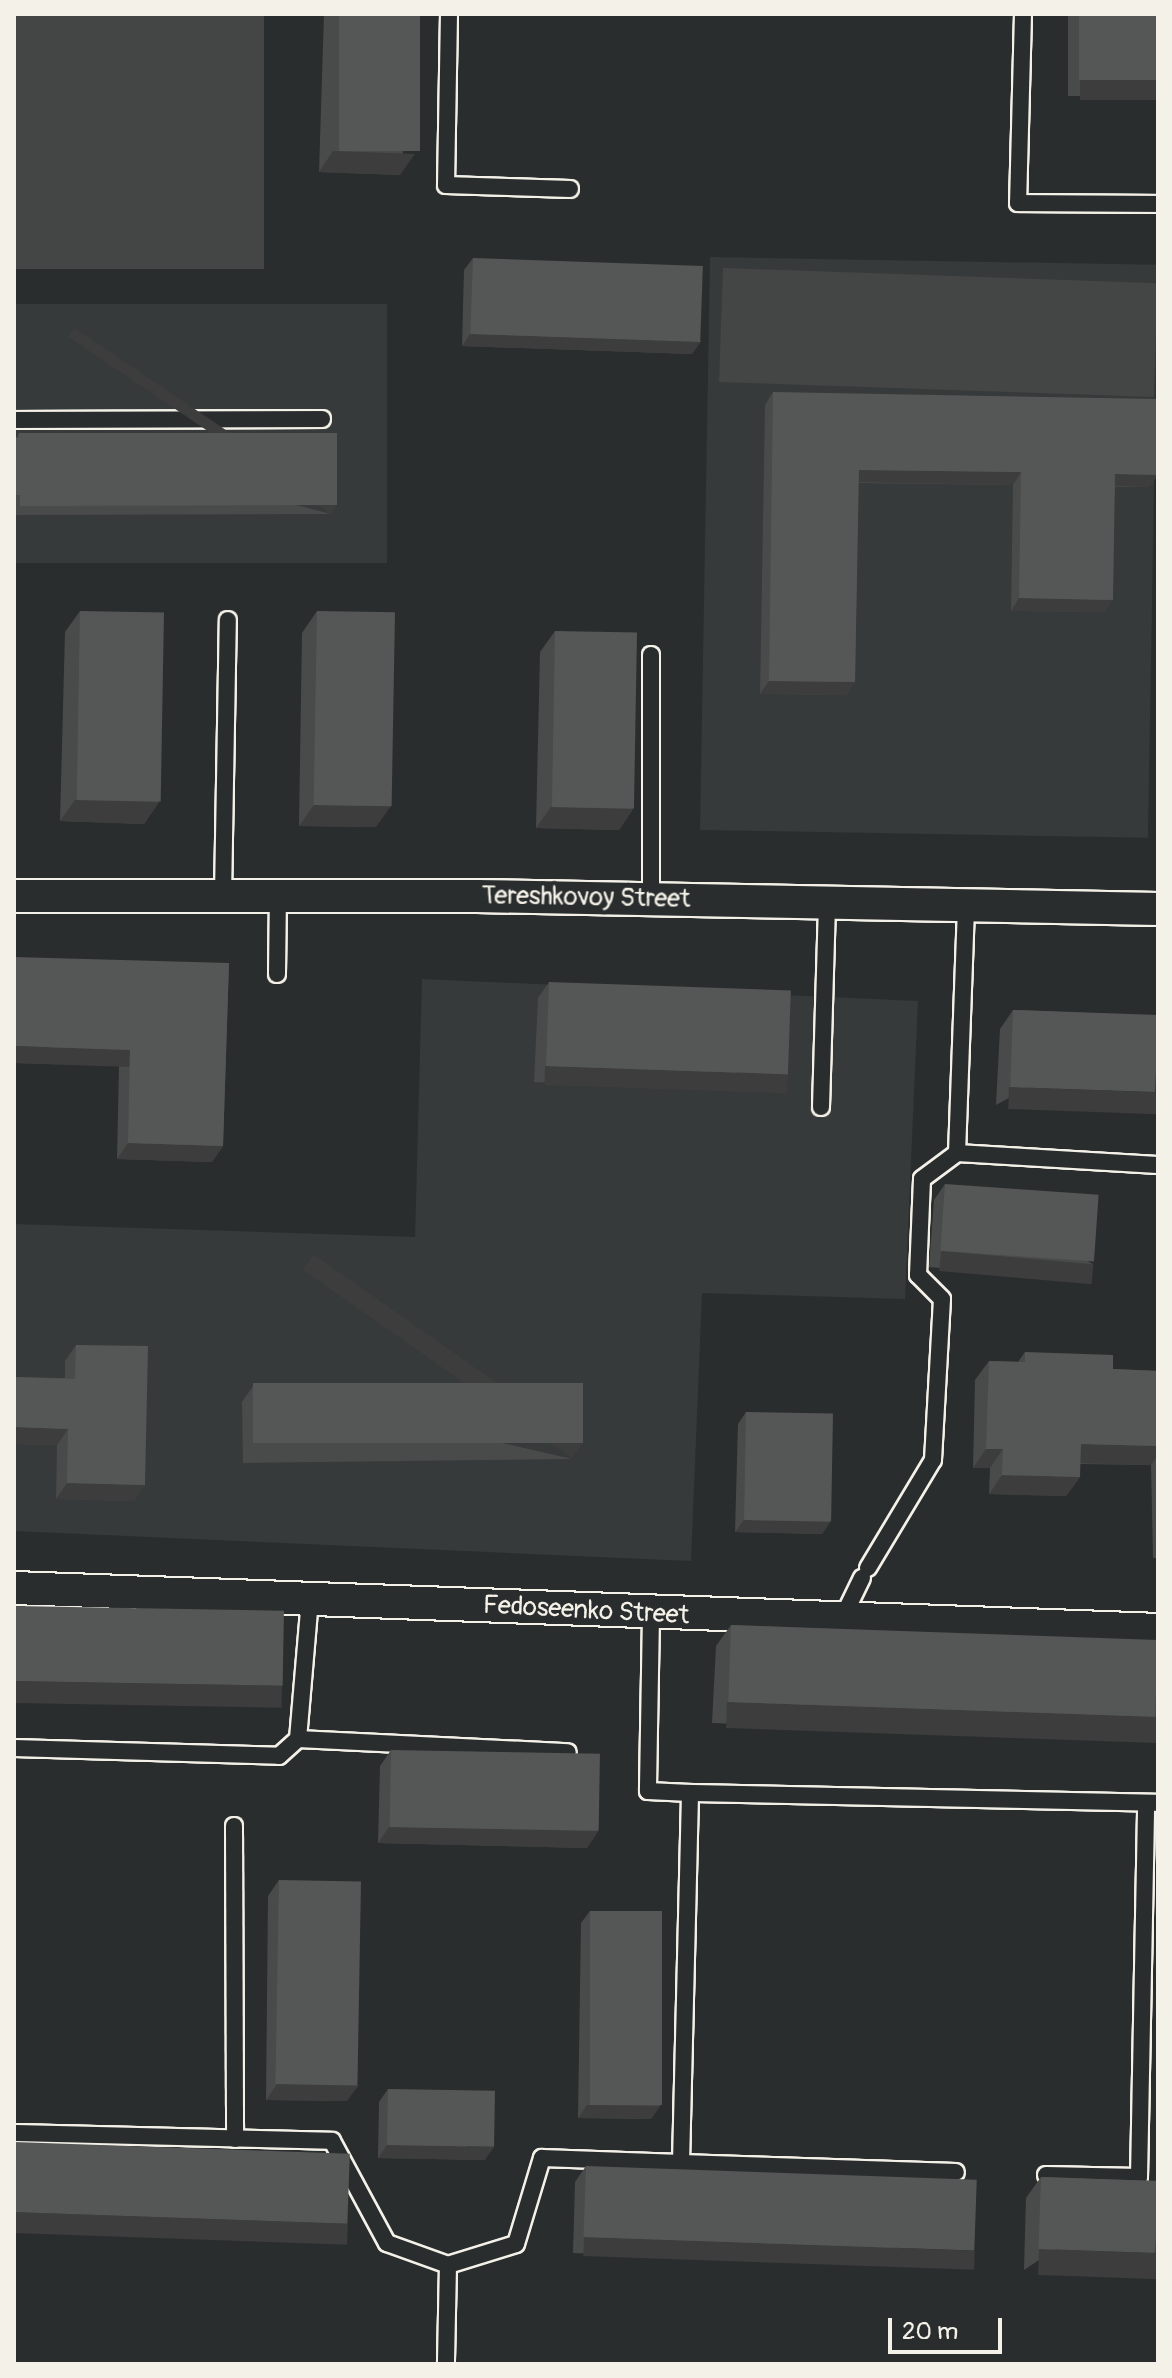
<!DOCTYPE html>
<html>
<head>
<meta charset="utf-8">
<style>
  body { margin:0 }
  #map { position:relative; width:1172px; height:2378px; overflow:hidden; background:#2a2d2e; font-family:Pangolin,sans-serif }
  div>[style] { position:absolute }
  .built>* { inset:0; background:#373a3a; transform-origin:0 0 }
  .green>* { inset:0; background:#444645; transform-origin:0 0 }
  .roads { filter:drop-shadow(2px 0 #f4f1e8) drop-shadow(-2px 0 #f4f1e8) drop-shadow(0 2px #f4f1e8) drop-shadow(0 -2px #f4f1e8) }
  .lane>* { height:16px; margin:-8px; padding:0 8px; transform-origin:8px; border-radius:8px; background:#2a2d2e }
  .street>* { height:32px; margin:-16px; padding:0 16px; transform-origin:16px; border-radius:16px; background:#2a2d2e }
  .wall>* { inset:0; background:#494b4a; transform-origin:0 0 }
  .shaded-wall>* { inset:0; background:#3c3d3c; transform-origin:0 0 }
  .building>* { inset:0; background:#555756; transform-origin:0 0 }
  span { translate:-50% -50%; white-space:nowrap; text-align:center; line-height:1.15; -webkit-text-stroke:8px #2a2d2e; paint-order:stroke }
  .street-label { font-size:26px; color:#f4f1e8 }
  .frame { position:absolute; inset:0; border:16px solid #f4f1e8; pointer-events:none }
  .scale { position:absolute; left:888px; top:2318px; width:114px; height:36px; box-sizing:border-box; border:4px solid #f4f1e8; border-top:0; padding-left:10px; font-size:24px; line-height:28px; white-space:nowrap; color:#f4f1e8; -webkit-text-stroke:6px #2a2d2e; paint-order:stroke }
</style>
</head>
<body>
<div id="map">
  <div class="built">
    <div style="left:710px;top:257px;width:448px;height:573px;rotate:1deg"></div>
    <div style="left:387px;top:304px;width:259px;height:373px;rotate:90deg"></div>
    <div style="clip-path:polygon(422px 979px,918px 1001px,905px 1299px,702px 1293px,691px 1561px,14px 1531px,14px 1224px,415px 1237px)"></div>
  </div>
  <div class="green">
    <div style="left:14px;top:14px;width:250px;height:255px"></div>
    <div style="left:723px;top:268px;width:435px;height:114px;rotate:2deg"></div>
  </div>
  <div class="roads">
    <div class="lane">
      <div style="left:449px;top:14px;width:171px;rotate:91deg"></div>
      <div style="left:446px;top:185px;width:124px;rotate:1.8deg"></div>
      <div style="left:1023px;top:14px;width:189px;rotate:91.5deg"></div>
      <div style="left:1018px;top:203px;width:140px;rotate:0.4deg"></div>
      <div style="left:14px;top:420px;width:308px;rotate:-0.2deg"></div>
      <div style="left:223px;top:896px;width:276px;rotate:-89deg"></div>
      <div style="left:651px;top:899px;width:244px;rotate:-90deg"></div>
      <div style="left:277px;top:974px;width:78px;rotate:-89.3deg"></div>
      <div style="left:821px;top:1107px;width:205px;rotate:-88.3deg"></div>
      <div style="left:957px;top:1153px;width:249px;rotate:-87.9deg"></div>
      <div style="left:868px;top:1568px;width:126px;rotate:-59deg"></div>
      <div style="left:933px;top:1460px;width:161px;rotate:-86.8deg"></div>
      <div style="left:942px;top:1299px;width:34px;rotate:-135deg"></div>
      <div style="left:918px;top:1275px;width:96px;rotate:-87.6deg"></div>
      <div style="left:922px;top:1179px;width:44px;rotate:-36.6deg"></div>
      <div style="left:957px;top:1153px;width:201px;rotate:3.4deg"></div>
      <div style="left:651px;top:1615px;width:176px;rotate:91deg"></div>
      <div style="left:648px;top:1791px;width:42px;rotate:2.7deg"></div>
      <div style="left:841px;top:1621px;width:48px;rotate:-64deg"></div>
      <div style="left:298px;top:1739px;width:270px;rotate:2.8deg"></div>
      <div style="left:14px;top:1748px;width:265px;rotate:1.7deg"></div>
      <div style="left:279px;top:1756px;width:25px;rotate:-42deg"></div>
      <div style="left:298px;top:1739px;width:142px;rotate:-85.1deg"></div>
      <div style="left:234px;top:1826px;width:313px;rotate:89.8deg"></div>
      <div style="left:14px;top:2133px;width:318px;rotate:1.4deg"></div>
      <div style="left:332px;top:2141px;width:116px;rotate:61.7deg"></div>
      <div style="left:387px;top:2243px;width:65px;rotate:19.8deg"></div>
      <div style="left:448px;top:2265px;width:99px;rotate:91.2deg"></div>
      <div style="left:681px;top:2163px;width:275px;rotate:1.9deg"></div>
      <div style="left:1046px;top:2175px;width:93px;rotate:1.2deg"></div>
      <div style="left:1139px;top:2177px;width:374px;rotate:-88.9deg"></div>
      <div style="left:448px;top:2265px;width:71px;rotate:-17.2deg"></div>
      <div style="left:516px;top:2244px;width:90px;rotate:-73.2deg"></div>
      <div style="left:542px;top:2158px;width:139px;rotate:2.1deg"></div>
      <div style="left:681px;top:2163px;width:370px;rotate:-88.6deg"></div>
      <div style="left:690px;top:1793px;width:468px;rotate:1.2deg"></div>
    </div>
    <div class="street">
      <div style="left:14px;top:896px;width:463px"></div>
      <div style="left:477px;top:896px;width:681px;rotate:1.09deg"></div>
      <div style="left:14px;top:1588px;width:1145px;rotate:2.1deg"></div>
    </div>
  </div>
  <div class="wall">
    <div style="clip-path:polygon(324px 14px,420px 14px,400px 175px,319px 172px)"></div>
    <div style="left:1068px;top:14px;width:90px;height:82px"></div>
    <div style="clip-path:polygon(473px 258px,701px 341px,692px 354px,462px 346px,464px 270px)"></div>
    <div style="clip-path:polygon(773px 392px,1158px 475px,1149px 487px,1115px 487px,1104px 612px,1011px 611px,1013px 485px,858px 483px,855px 682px,846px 695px,760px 694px,765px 405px)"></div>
    <div style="clip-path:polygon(19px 433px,331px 514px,14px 515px,14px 438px,16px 438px)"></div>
    <div style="clip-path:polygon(80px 611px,159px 802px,144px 824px,60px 821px,65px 632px)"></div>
    <div style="clip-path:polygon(317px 611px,376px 827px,299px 826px,302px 633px)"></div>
    <div style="clip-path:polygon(555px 631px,633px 809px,619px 830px,536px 828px,540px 652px)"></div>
    <div style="clip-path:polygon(229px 963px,223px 1146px,212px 1162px,117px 1159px,119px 1066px,14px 1063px)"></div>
    <div style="clip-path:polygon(549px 982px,777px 1092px,534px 1082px,538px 998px)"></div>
    <div style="clip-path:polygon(1013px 1010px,1158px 1016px,996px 1105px,1000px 1029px)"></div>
    <div style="clip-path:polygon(945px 1184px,1093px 1264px,1082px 1280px,929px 1267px,934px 1200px)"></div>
    <div style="clip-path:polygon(76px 1345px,145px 1485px,134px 1501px,56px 1499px,57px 1445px,14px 1444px,14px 1377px,65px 1378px,65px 1361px)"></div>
    <div style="clip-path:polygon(1025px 1352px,1113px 1369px,1158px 1371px,1158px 1558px,1153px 1558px,1151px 1465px,1080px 1464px,1080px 1477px,1066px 1496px,989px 1494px,990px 1468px,973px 1468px,975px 1380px,989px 1361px,1018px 1362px)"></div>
    <div style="clip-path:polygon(253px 1386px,572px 1459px,243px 1463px,242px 1402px)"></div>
    <div style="clip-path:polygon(746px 1412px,830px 1522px,822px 1534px,735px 1532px,738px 1424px)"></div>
    <div style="clip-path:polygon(731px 1625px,1158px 1642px,1158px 1741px,712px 1723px,716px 1646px)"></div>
    <div style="clip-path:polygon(391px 1750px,598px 1831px,587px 1848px,378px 1843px,380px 1766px)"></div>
    <div style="clip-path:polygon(279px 1880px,347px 2101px,266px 2100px,268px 1896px)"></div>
    <div style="clip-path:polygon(590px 1911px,660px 2106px,651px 2119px,578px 2118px,581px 1923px)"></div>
    <div style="clip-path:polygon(388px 2089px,485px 2160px,378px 2158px,379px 2102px)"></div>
    <div style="clip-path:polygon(586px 2166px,964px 2265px,573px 2253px,575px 2182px)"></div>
    <div style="clip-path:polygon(1041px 2177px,1158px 2181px,1024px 2270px,1026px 2198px)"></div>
  </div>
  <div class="shaded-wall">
    <div style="left:1080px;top:80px;width:78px;height:20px"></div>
    <div style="clip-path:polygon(333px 151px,415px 154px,400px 175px,319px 172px)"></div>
    <div style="clip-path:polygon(470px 334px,701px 341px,692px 354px,462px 346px)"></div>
    <div style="clip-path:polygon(859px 470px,1021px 472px,1013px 485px,850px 482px)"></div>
    <div style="clip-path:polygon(1115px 474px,1158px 475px,1149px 487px,1106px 486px)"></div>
    <div style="left:337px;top:505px;width:11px;height:317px;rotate:124deg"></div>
    <div style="clip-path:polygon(1019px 598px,1113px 600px,1104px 612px,1011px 611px)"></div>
    <div style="clip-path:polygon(769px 681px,855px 682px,846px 695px,760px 694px)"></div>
    <div style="clip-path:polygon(75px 800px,159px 802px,144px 824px,60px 821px)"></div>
    <div style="clip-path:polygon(314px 805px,391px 806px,376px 827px,299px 826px)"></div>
    <div style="clip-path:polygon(551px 807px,633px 809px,619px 830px,536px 828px)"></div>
    <div style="left:14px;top:1046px;width:116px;height:17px;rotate:2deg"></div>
    <div style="left:545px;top:1066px;width:243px;height:19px;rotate:2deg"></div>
    <div style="left:1009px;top:1087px;width:149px;height:22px;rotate:2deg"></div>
    <div style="clip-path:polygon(128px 1143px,223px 1146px,212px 1162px,117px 1159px)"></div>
    <div style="left:941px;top:1251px;width:153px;height:20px;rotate:5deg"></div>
    <div style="clip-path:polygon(14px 1427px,68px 1429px,57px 1445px,14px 1444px)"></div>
    <div style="left:583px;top:1443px;width:19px;height:329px;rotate:125deg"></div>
    <div style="clip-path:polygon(1081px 1444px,1158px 1446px,1158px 1455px,1151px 1465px,1067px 1463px)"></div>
    <div style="clip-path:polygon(986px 1449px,1003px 1449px,990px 1468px,973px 1468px)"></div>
    <div style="clip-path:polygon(1002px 1475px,1080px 1477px,1066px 1496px,989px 1494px)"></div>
    <div style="clip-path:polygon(67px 1483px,145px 1485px,134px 1501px,56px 1499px)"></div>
    <div style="clip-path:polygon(744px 1520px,830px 1522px,822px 1534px,735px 1532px)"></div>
    <div style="left:14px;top:1681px;width:268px;height:22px;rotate:1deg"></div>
    <div style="left:727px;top:1702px;width:431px;height:26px;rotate:2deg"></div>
    <div style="clip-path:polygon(389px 1827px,598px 1831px,587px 1848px,378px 1843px)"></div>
    <div style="clip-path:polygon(277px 2084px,359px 2085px,347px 2101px,266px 2100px)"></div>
    <div style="clip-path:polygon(587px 2105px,660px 2106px,651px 2119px,578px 2118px)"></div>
    <div style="clip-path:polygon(387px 2145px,494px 2147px,485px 2160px,378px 2158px)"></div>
    <div style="left:14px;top:2212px;width:334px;height:21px;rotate:2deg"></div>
    <div style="left:584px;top:2237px;width:391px;height:19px;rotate:2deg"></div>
    <div style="left:1039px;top:2249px;width:119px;height:26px;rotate:2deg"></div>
  </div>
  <div class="building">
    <div style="left:339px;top:14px;width:81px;height:137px"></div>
    <div style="left:1079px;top:14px;width:79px;height:66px"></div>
    <div style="left:473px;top:258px;width:230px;height:76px;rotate:2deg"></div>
    <div style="clip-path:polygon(773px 392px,1158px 399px,1158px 475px,1115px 474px,1113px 600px,1019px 598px,1021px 472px,859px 470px,855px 682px,769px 681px)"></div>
    <div style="clip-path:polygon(19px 433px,337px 433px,337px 505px,20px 506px,20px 495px,14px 495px,14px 438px,19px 438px)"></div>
    <div style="left:80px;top:611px;width:84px;height:189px;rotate:1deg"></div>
    <div style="left:317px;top:611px;width:78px;height:194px;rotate:1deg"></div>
    <div style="left:555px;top:631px;width:82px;height:176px;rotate:1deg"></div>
    <div style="clip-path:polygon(14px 957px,229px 963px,223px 1146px,128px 1143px,130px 1050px,14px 1046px)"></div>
    <div style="left:549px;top:982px;width:242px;height:84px;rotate:2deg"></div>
    <div style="left:1013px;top:1010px;width:145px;height:77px;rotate:2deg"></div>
    <div style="left:945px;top:1184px;width:154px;height:67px;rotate:4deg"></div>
    <div style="clip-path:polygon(76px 1345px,148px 1346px,145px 1485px,67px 1483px,68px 1429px,14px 1427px,14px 1377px,75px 1379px)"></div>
    <div style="clip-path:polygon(1025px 1352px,1113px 1355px,1113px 1369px,1158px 1371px,1158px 1446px,1081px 1444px,1080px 1477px,1002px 1475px,1003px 1449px,986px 1449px,989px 1361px,1025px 1362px)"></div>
    <div style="left:583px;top:1383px;width:60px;height:330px;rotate:90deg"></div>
    <div style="left:746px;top:1412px;width:87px;height:108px;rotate:1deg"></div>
    <div style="left:14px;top:1606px;width:270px;height:75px;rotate:1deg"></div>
    <div style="left:731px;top:1625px;width:427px;height:77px;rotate:2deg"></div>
    <div style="left:391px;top:1750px;width:209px;height:77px;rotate:1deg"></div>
    <div style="left:279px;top:1880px;width:82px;height:204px;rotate:1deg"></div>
    <div style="left:590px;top:1911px;width:72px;height:194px"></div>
    <div style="left:388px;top:2089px;width:107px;height:56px;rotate:1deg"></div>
    <div style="left:14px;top:2142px;width:336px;height:70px;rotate:2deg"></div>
    <div style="left:586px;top:2166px;width:391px;height:71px;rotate:2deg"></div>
    <div style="left:1041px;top:2177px;width:117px;height:72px;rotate:2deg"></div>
  </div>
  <div class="street-label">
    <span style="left:586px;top:898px;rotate:1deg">Tereshkovoy Street</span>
    <span style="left:586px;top:1611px;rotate:3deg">Fedoseenko Street</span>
  </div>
  <div class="frame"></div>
  <div class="scale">20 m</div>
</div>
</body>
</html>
